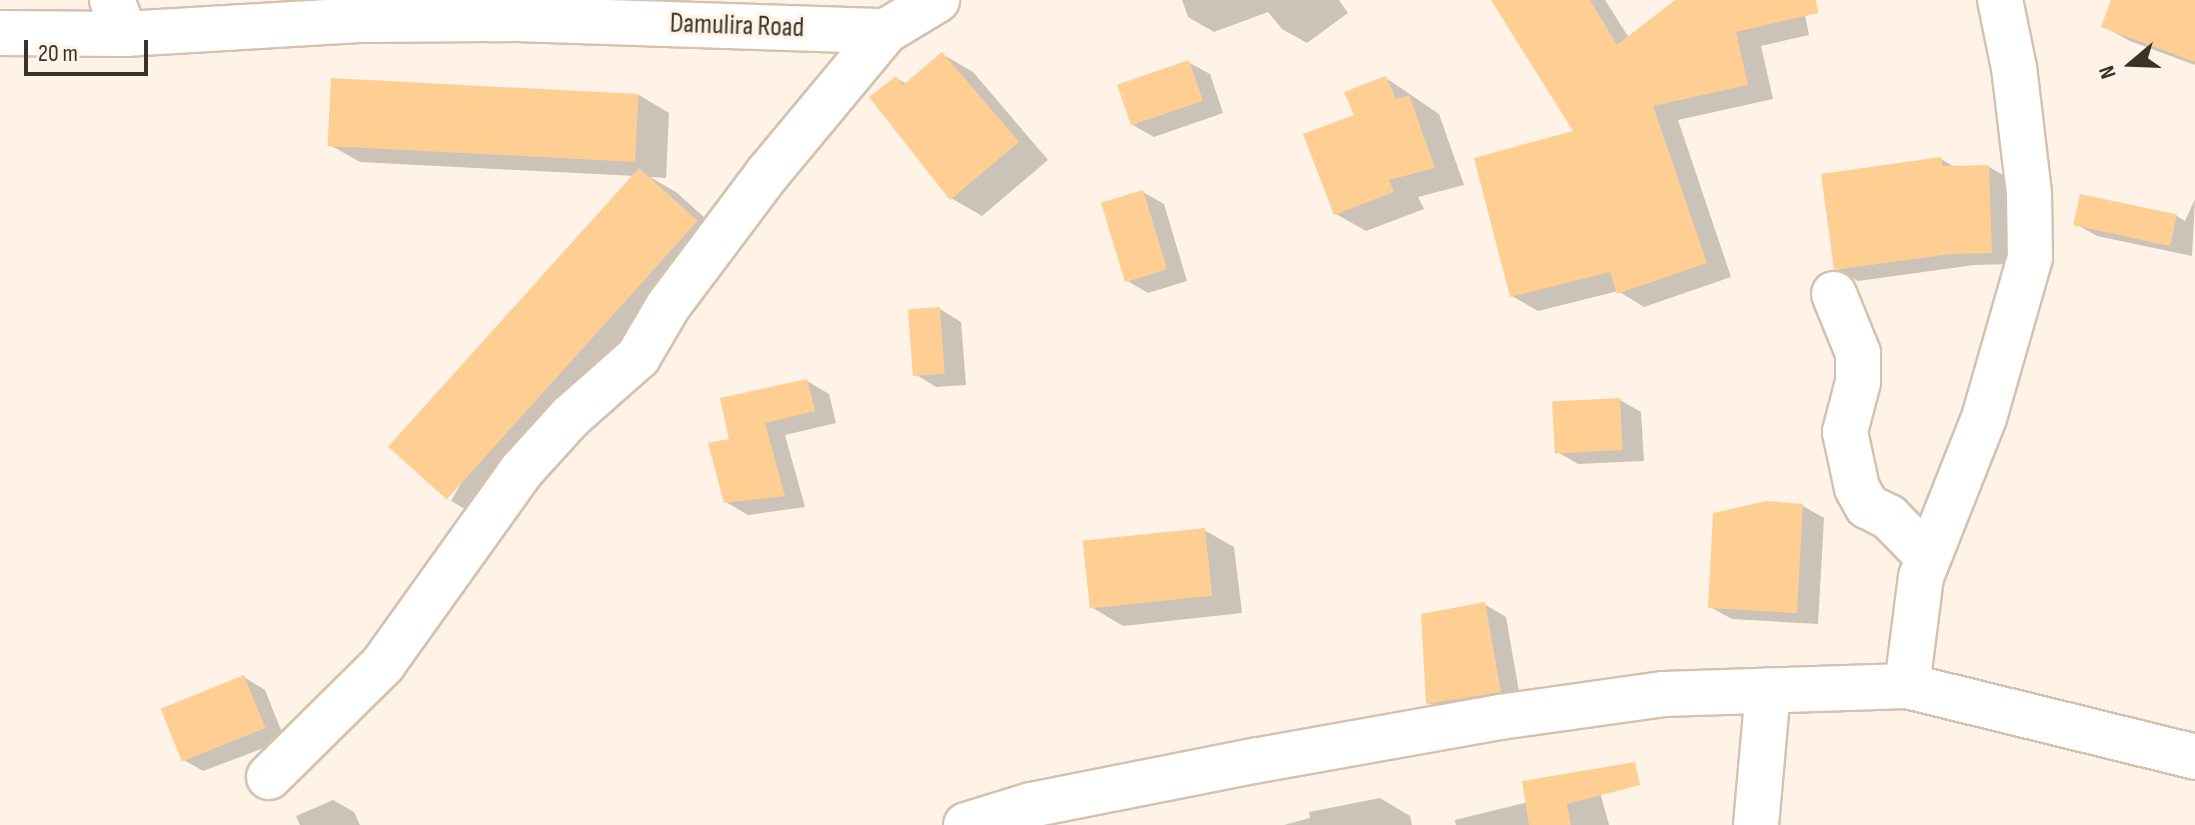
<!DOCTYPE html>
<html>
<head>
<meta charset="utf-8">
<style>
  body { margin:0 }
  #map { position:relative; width:2195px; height:825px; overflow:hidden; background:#fef3e6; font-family:"Sofia Sans Condensed",sans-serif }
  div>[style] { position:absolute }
  .shadow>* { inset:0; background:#0003 }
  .building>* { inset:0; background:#fece93; transform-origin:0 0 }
  .roads { filter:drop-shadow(2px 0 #d4c2ae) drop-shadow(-2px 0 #d4c2ae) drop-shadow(0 2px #d4c2ae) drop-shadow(0 -2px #d4c2ae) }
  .street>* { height:44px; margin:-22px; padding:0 22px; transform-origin:22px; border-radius:22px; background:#fff }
  .secondary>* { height:44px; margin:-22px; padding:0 22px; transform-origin:22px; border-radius:22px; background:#fff }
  span { translate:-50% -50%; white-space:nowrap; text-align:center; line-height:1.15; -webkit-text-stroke:7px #fef3e6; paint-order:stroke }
  .street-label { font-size:28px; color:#39332a }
  .north { position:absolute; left:2091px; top:24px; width:80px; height:80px; -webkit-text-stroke:6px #fef3e6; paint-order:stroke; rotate:251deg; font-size:22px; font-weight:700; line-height:32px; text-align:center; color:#39332a }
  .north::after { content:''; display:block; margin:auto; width:28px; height:36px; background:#39332a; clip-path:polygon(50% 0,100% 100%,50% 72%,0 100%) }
  .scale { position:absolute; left:24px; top:40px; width:124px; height:36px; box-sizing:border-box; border:4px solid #39332a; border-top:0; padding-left:10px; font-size:24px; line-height:28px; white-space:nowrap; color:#39332a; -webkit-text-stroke:6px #fef3e6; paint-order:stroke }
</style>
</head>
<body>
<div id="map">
  <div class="shadow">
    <div style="clip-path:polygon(1182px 0,1339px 0,1348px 13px,1307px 43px,1282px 29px,1268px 12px,1214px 32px,1188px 17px)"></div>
    <div style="clip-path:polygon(1493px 0,1605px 0,1629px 38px,1678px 0,1793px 0,1805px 15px,1809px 35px,1761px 46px,1773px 99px,1678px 120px,1731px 277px,1644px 307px,1618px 291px,1538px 311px,1512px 296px,1576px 133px)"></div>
    <div style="clip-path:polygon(2113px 0,2177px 0,2195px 7px,2195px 65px,2130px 41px,2103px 26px)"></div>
    <div style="clip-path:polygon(942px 54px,973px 72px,1048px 160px,982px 216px,951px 198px,896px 78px,907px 84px)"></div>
    <div style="clip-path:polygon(1188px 62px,1210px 74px,1223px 113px,1154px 137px,1133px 125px)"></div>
    <div style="clip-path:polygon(1386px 78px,1439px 114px,1464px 185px,1418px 197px,1424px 209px,1366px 231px,1336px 214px,1356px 116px)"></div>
    <div style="clip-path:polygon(639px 95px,669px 113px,666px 178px,650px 177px,676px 192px,733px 243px,488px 522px,451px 501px,635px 176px,360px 162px,330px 145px)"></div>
    <div style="clip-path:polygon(1941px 159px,1956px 168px,1989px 167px,2010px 179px,2013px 264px,1974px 265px,1858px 281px,1836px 268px)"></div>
    <div style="clip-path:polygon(1143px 192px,1164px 204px,1187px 281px,1148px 293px,1126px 280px)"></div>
    <div style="clip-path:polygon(2082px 196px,2177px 216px,2185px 221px,2195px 199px,2192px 256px,2097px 236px,2076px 224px)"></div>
    <div style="clip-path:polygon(940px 309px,961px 322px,966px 385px,936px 387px,915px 374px)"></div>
    <div style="clip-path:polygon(807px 381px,829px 394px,836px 423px,785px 435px,805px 507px,748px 515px,726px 502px,732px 441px)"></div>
    <div style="clip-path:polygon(1620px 400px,1641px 412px,1644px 461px,1578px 464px,1556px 451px)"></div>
    <div style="clip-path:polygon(1803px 506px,1824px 518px,1818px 624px,1732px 619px,1710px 607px)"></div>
    <div style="clip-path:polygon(1204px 530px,1234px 547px,1242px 613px,1123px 626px,1093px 608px)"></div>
    <div style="clip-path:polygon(1484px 604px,1506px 617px,1521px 703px,1449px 715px,1427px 702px)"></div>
    <div style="clip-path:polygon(244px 677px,265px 690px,285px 740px,203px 771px,182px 759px)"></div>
    <div style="clip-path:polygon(1598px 785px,1609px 825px,1456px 825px,1455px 820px)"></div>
    <div style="clip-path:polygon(1380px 798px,1410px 816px,1412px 825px,1284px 825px,1310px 818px,1309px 812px)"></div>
    <div style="clip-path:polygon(333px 800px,354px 812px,360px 825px,300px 825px,296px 816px)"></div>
  </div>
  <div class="building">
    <div style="clip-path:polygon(1491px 0,1590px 0,1617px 45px,1675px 0,1816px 0,1818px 13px,1736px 32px,1748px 85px,1653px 106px,1707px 263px,1617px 294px,1610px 272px,1510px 297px,1474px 158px,1573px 131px)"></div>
    <div style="clip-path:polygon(2111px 0,2195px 0,2195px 62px,2101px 27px)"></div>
    <div style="clip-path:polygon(942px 52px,1019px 142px,950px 200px,869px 97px,896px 76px,903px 85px)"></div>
    <div style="left:1189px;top:60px;width:43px;height:76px;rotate:71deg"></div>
    <div style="clip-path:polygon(1386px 76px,1396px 99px,1409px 95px,1435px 168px,1389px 180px,1394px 192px,1334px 215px,1303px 134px,1354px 115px,1344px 92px)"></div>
    <div style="left:331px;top:78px;width:308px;height:68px;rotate:3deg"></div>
    <div style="clip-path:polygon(1941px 157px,1943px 166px,1989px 165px,1992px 253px,1951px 254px,1834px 270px,1821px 174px)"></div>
    <div style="left:639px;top:168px;width:79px;height:375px;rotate:42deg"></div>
    <div style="left:1143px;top:190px;width:83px;height:44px;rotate:73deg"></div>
    <div style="left:2080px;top:194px;width:99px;height:32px;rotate:12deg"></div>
    <div style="left:940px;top:307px;width:67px;height:32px;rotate:86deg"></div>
    <div style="clip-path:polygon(807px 379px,815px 411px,765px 423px,785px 496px,724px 503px,708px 443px,729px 439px,720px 398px)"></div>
    <div style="left:1620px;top:398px;width:52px;height:68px;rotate:87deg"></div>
    <div style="clip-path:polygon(1767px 501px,1803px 504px,1797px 613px,1708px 608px,1713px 513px)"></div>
    <div style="left:1205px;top:528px;width:68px;height:123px;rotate:84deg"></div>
    <div style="clip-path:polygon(1485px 602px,1501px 692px,1426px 704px,1421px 614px)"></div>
    <div style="left:244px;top:675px;width:57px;height:90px;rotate:68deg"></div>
    <div style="clip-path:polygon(1635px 762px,1640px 785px,1567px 804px,1571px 825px,1529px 825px,1522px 781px)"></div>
  </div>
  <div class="roads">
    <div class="street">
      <div style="left:112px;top:0;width:36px;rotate:69deg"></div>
      <div style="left:1834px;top:294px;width:64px;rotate:67.9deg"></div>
      <div style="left:1858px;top:353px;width:29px;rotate:90deg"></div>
      <div style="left:1858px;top:382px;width:52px;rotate:104.6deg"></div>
      <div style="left:1845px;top:432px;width:57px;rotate:77.9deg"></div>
      <div style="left:1857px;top:488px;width:21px;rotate:61deg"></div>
      <div style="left:1867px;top:506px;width:25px;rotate:27deg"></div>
      <div style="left:1889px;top:517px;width:56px;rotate:45.7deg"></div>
      <div style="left:1907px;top:686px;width:110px;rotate:-82.7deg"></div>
      <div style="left:1921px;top:577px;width:171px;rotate:-68.4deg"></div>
      <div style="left:1984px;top:418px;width:166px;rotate:-74deg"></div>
      <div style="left:2030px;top:258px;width:65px;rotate:-90.9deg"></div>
      <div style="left:2029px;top:193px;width:126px;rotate:-96.8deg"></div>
      <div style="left:2014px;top:68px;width:69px;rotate:-101.6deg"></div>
      <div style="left:269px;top:777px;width:161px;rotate:-44.7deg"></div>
      <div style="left:383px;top:664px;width:237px;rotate:-54.4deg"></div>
      <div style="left:521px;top:471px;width:73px;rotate:-47.8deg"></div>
      <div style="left:570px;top:417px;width:91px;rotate:-41.4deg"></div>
      <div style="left:638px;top:357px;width:59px;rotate:-59.5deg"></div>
      <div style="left:668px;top:306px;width:166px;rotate:-53.1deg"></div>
      <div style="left:768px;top:173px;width:185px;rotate:-50.3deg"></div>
      <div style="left:966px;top:825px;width:68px;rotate:-17.1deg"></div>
      <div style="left:1031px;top:805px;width:232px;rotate:-11.2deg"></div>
      <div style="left:1259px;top:760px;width:245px;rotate:-10.1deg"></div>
      <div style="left:1500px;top:717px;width:166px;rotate:-8deg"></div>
      <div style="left:1664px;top:694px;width:243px;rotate:-1.9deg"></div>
      <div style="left:1907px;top:686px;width:297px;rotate:13.8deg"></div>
      <div style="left:1756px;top:825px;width:135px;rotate:-84.9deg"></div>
    </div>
    <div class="secondary">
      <div style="left:0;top:33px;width:125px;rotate:0.5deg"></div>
      <div style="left:125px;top:34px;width:238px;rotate:-3.4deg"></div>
      <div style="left:363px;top:20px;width:154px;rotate:-0.4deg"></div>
      <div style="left:517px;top:19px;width:369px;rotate:1.9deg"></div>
      <div style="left:886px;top:31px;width:60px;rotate:-31.3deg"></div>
    </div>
  </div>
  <div class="street-label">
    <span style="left:737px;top:26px;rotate:2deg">Damulira Road</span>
  </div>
  <div class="north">N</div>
  <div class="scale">20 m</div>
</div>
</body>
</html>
